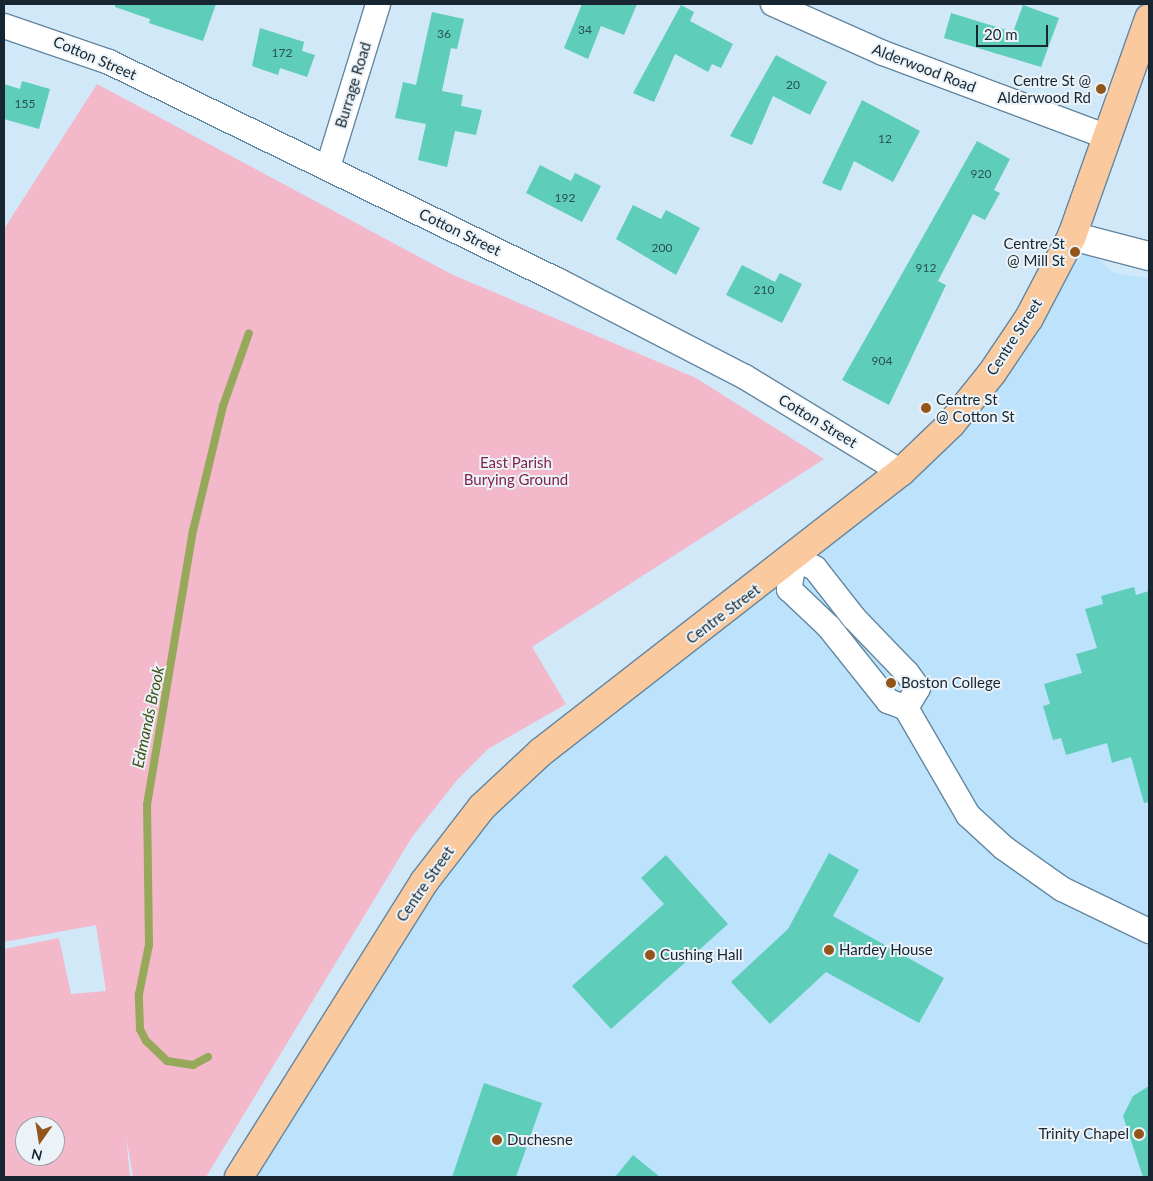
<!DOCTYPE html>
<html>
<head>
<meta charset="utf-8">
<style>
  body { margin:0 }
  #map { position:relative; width:1153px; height:1181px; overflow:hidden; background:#d1e8f9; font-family:Lato,sans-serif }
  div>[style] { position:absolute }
  .built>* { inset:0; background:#bde2fc }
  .green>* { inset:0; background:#f3b8c9 }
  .stream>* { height:8px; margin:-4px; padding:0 4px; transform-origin:4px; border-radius:4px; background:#96a95a }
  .building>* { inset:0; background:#5ecdb9 }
  .roads { filter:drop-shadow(1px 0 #6387a1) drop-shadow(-1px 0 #6387a1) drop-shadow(0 1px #6387a1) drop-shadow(0 -1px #6387a1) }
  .minor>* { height:24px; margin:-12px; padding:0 12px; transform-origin:12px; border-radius:12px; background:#fff }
  .tertiary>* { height:28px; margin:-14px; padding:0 14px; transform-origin:14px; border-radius:14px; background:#fff }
  .primary>* { height:28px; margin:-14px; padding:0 14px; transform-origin:14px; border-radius:14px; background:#fbc99e }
  .dots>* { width:14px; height:14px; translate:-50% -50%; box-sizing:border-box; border:2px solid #ebf3f9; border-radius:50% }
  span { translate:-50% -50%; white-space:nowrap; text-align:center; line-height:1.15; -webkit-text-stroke:4px #ebf3f9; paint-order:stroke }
  .number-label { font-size:12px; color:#295053 }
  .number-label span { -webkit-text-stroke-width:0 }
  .street-label { font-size:15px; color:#172631 }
  .poi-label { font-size:15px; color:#172631 }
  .right { translate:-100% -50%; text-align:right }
  .left { translate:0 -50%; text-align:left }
  .park-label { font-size:15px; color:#84234a }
  .water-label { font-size:16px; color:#455117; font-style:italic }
  .frame { position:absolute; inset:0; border:5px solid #172631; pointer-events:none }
  .north { position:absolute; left:15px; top:1116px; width:50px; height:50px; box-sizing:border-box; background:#ebf3f9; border:1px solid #96a1a9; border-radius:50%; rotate:193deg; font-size:14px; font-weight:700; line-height:20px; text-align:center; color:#172631 }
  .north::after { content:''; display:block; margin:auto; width:18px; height:22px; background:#935519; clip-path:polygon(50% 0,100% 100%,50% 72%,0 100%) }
  .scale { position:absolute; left:976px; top:25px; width:72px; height:22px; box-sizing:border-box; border:2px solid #172631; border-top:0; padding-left:6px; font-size:15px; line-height:18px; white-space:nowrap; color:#172631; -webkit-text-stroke:4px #ebf3f9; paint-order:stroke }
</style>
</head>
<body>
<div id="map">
  <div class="built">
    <div style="clip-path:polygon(1072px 236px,1114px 273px,1149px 278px,1149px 1177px,239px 1177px,482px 807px,951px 424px)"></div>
  </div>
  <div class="green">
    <div style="clip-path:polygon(evenodd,97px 84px,451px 274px,696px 378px,824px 459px,532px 647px,566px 704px,488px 749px,458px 779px,412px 837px,206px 1177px,133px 1177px,126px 1136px,130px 1177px,4px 1177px,4px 949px,59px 938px,71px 994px,106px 991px,96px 925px,4px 942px,4px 229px,97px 84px,25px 1126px,55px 1126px,55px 1156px,25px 1156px,25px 1126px)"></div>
  </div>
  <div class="stream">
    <div style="left:208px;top:1057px;width:17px;rotate:152deg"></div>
    <div style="left:193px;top:1065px;width:26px;rotate:-171deg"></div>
    <div style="left:167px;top:1061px;width:29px;rotate:-136deg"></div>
    <div style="left:146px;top:1041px;width:13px;rotate:-117deg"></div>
    <div style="left:140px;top:1029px;width:35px;rotate:-92deg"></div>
    <div style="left:139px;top:994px;width:50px;rotate:-78.5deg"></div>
    <div style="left:149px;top:945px;width:140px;rotate:-90.8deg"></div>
    <div style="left:147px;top:805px;width:278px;rotate:-80.5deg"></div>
    <div style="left:193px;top:531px;width:129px;rotate:-76.5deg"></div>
    <div style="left:223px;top:406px;width:77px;rotate:-70.4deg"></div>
  </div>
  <div class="building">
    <div style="clip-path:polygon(115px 4px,216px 4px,203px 41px,149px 23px,150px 19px,115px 7px)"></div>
    <div style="clip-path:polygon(582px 4px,637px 4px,624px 35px,601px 26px,588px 59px,564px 48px)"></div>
    <div style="clip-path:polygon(681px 5px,694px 12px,690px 21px,733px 44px,721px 68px,712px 64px,708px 72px,675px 54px,654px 102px,633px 93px)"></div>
    <div style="clip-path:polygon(1023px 5px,1059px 18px,1041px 67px,944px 38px,951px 13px,1013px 32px)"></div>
    <div style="clip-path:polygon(432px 12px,464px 19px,457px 49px,451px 48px,442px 91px,463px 95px,461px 106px,482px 110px,476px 135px,455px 131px,447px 167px,418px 160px,426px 124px,395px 118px,403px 82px,416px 85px)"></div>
    <div style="clip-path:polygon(260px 28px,304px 42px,302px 51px,315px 55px,307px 77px,280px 68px,278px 75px,252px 66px)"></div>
    <div style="clip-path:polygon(776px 55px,827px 82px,810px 115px,773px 96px,752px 145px,730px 136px)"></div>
    <div style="clip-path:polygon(22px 81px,50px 89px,39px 129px,4px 119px,4px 84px,20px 89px)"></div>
    <div style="clip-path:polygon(862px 100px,920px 131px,893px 182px,854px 161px,841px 191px,822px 183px)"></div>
    <div style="clip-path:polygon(977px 141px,1010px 159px,994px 190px,1000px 193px,985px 220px,973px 214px,938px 281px,946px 285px,889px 405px,842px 380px)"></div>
    <div style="clip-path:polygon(540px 165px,571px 181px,575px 173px,601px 186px,582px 222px,526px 193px)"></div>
    <div style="clip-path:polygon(633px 205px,661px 219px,666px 210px,700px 228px,676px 275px,616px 239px)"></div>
    <div style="clip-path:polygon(742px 265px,775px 282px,780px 273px,802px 284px,782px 323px,726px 295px)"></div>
    <div style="clip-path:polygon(1134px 587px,1136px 595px,1149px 591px,1149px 802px,1144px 803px,1131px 757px,1112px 763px,1107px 743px,1066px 755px,1061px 738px,1053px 740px,1043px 706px,1050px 704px,1044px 684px,1082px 673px,1076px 654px,1097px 648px,1085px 609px,1103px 604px,1101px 596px)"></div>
    <div style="clip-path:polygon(829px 853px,859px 870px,833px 916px,944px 978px,919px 1023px,826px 972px,770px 1024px,731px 982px,788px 929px)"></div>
    <div style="clip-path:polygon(666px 855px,728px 924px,611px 1029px,572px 986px,664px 904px,641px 878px)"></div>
    <div style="clip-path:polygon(484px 1083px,542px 1103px,516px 1177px,452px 1177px)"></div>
    <div style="clip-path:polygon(1149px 1086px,1149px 1177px,1143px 1177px,1123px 1116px,1133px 1096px)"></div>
    <div style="clip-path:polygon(633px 1155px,660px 1177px,615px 1177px)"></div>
  </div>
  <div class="roads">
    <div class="minor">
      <div style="left:773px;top:4px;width:120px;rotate:24deg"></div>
      <div style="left:883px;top:53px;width:237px;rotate:20.5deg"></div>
      <div style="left:4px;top:26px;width:111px;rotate:18.9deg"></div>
      <div style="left:109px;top:62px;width:500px;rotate:25.95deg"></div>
      <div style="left:559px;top:281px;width:209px;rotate:27.3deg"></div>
      <div style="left:745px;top:377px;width:183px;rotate:31.3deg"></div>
      <div style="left:328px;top:167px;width:170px;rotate:-72.9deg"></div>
      <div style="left:906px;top:708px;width:23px;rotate:-59deg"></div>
      <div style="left:918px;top:688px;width:19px;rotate:-126deg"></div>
      <div style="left:907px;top:673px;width:76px;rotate:-133.9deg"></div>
      <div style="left:854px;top:618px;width:63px;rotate:-128deg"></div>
      <div style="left:815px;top:568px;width:22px;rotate:-156deg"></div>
      <div style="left:795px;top:559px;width:31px;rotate:101deg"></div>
      <div style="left:789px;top:589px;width:55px;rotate:43.5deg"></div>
      <div style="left:829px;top:627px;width:95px;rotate:51.4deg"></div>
      <div style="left:888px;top:701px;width:19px;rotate:21deg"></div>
      <div style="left:906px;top:708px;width:124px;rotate:59.9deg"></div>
      <div style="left:968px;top:815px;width:49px;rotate:42.5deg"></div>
      <div style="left:1004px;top:848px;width:71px;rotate:35.3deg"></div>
      <div style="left:1062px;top:889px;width:97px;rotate:25.8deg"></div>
    </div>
    <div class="tertiary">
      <div style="left:1072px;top:236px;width:80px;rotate:14.6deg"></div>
    </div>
    <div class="primary">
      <div style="left:239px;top:1177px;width:348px;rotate:-57.9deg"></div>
      <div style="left:424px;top:882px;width:95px;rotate:-52.3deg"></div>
      <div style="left:482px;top:807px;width:81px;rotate:-43deg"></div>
      <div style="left:541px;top:752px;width:456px;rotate:-37.9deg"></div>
      <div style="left:901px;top:472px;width:69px;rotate:-43.8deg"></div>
      <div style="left:951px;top:424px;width:65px;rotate:-51.2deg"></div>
      <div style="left:992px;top:373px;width:66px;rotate:-56.1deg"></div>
      <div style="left:1029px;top:318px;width:93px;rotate:-62.3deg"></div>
      <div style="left:1072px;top:236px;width:231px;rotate:-70.5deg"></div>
    </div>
  </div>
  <div class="dots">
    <div style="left:1101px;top:89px;background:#935519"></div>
    <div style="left:1075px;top:252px;background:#935519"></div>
    <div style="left:926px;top:408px;background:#935519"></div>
    <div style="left:891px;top:683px;background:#935519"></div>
    <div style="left:829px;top:950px;background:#935519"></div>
    <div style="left:650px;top:955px;background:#935519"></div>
    <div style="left:1139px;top:1134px;background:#935519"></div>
    <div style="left:497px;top:1140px;background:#935519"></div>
  </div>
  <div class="number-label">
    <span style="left:585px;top:30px">34</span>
    <span style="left:444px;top:34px">36</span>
    <span style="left:282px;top:53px">172</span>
    <span style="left:793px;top:85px">20</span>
    <span style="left:25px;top:104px">155</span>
    <span style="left:885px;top:139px">12</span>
    <span style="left:981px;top:174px">920</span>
    <span style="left:565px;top:198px">192</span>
    <span style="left:662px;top:248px">200</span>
    <span style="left:926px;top:268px">912</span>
    <span style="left:764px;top:290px">210</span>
    <span style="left:882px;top:361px">904</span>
  </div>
  <div class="street-label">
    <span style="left:95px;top:58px;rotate:23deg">Cotton Street</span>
    <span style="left:924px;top:68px;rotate:21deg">Alderwood Road</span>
    <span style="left:353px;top:85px;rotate:-73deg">Burrage Road</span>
    <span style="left:460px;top:232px;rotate:26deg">Cotton Street</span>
    <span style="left:1014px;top:337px;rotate:-57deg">Centre Street</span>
    <span style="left:818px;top:421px;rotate:31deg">Cotton Street</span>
    <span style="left:723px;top:614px;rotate:-37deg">Centre Street</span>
    <span style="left:425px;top:884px;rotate:-55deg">Centre Street</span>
  </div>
  <div class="poi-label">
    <span class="right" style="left:1091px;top:89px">Centre St @<br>Alderwood Rd</span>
    <span class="right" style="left:1065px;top:252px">Centre St<br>@ Mill St</span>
    <span class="left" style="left:936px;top:408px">Centre St<br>@ Cotton St</span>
    <span class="left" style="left:901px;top:683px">Boston College</span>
    <span class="left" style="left:839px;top:950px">Hardey House</span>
    <span class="left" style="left:660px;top:955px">Cushing Hall</span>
    <span class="right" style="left:1129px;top:1134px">Trinity Chapel</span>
    <span class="left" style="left:507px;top:1140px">Duchesne</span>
  </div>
  <div class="park-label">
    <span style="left:516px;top:471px">East Parish<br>Burying Ground</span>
  </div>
  <div class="water-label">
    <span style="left:148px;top:717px;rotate:-78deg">Edmands Brook</span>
  </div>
  <div class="frame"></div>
  <div class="north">N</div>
  <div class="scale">20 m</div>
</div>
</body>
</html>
